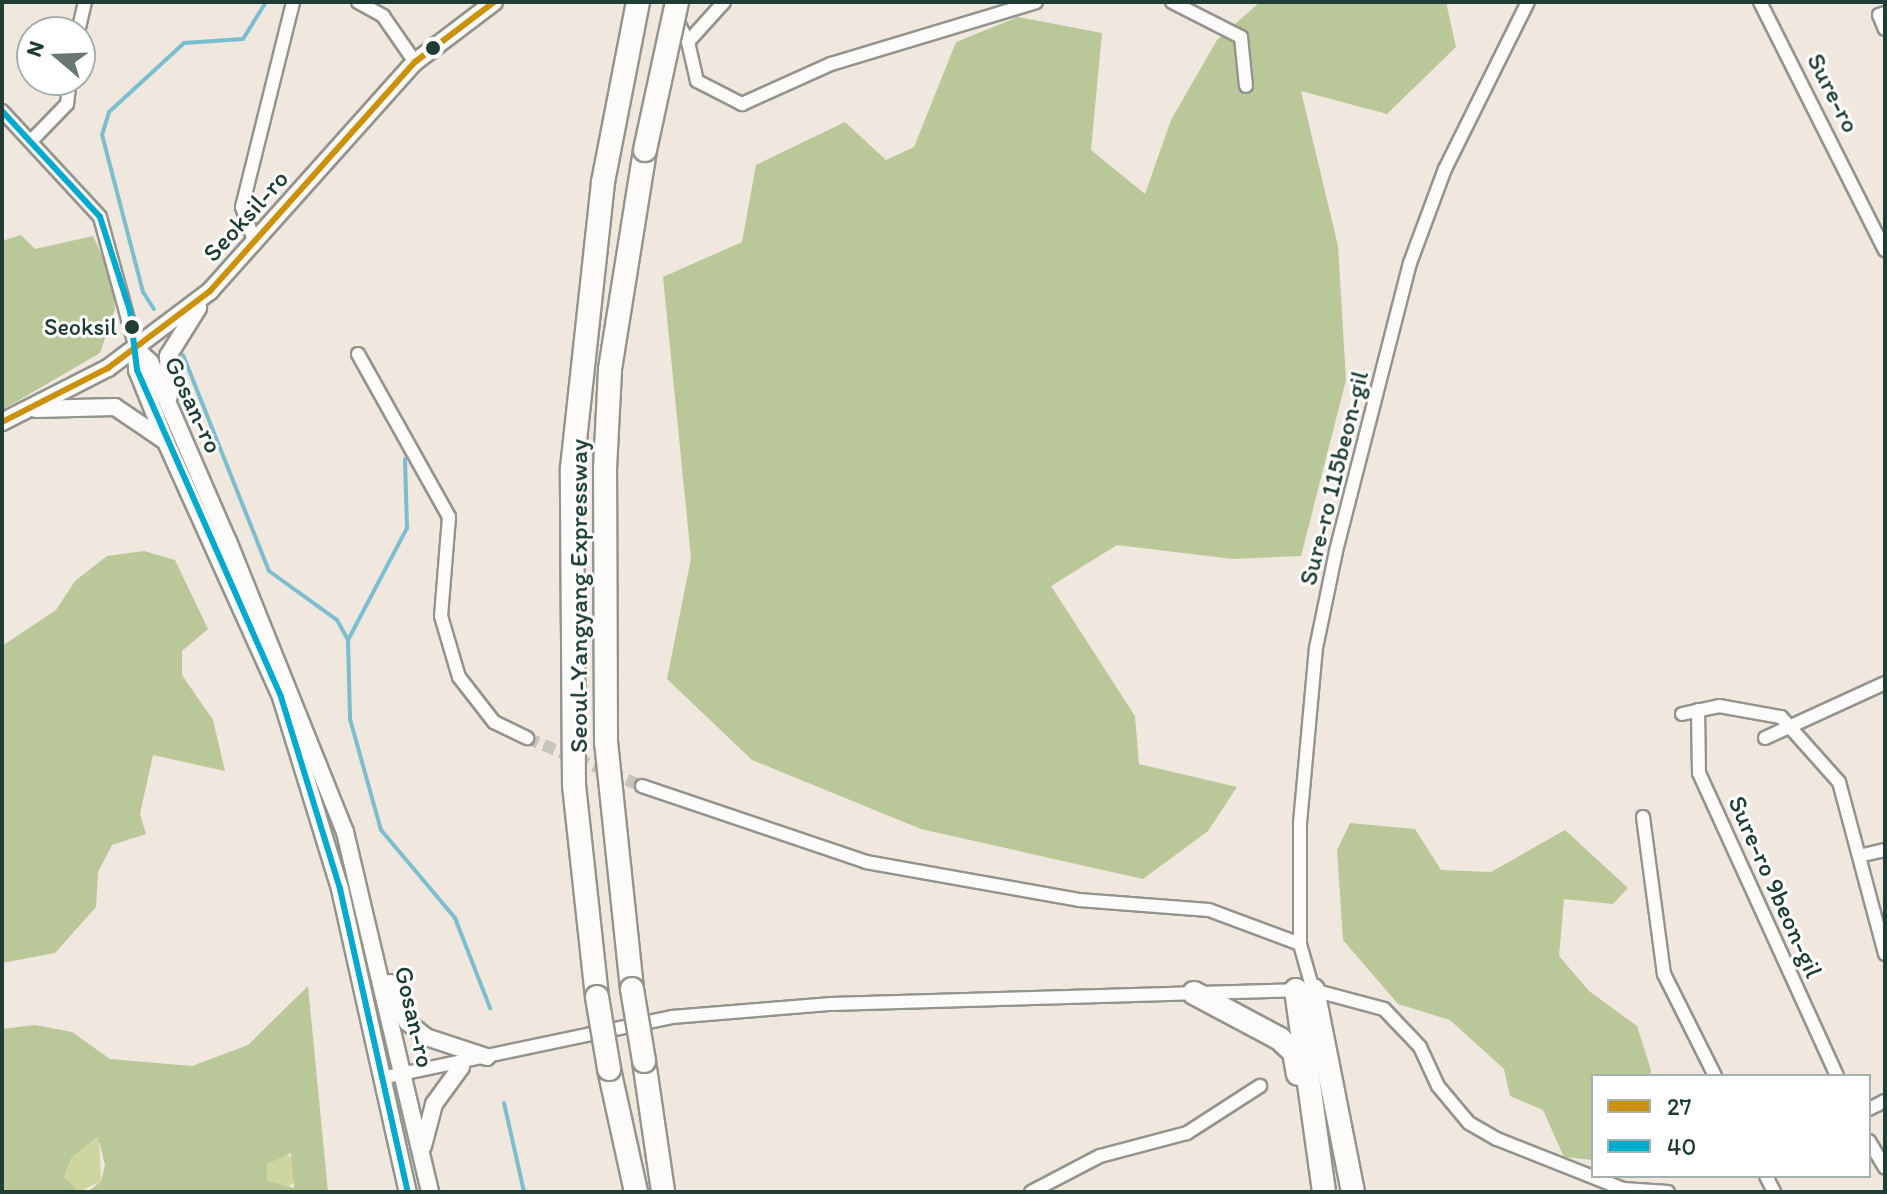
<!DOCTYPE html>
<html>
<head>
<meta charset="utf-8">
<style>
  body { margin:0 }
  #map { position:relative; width:1887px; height:1194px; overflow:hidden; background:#f0e7de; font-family:Itim,sans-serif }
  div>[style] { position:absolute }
  .green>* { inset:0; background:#ced59f }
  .round { border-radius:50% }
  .forest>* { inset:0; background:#bac798 }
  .stream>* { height:4px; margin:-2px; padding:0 2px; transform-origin:2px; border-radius:2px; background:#7bbecf }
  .street-tunnel>* { height:12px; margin-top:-6px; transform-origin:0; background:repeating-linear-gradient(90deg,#c6c5bc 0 12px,transparent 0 18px) }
  .roads { filter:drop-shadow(2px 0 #93948e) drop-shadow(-2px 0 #93948e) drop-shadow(0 2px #93948e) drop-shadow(0 -2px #93948e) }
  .street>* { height:12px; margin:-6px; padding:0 6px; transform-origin:6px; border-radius:6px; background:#fdfbfa }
  .secondary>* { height:16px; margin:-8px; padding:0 8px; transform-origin:8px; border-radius:8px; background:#fdfbfa }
  .highway>* { height:22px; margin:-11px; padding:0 11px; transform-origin:11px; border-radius:11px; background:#fdfbfa }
  .bridges { filter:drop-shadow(2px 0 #93948e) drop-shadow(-2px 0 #93948e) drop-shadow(0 2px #93948e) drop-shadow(0 -2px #93948e) }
  .highway-bridge>* { height:22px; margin:-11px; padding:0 11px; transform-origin:11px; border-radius:11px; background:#fdfbfa }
  .bus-1>* { height:6px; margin:-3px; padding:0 3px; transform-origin:3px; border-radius:3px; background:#cc910a }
  .bus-2>* { height:6px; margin:-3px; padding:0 3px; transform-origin:3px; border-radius:3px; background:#00a9ce }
  .dots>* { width:22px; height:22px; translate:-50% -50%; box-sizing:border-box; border:4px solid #fff; border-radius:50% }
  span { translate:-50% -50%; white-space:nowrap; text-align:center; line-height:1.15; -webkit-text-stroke:6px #fff; paint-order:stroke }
  .bus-label { font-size:24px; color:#1f3d34 }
  .right { translate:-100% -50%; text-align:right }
  .street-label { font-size:26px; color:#1f3d34 }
  .frame { position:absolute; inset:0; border:4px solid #1f3d34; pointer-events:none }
  .legend { position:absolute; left:1591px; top:1074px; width:280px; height:104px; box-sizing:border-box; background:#fff; border:2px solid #a5b1ae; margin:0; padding:10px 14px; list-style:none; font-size:24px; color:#1f3d34 }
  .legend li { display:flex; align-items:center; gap:16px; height:40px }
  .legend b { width:40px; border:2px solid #a5b1ae }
  .north { position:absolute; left:16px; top:16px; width:80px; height:80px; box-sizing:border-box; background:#fff; border:2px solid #a5b1ae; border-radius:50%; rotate:289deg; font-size:22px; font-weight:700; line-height:32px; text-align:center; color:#1f3d34 }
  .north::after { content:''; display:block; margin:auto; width:28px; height:36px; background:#687870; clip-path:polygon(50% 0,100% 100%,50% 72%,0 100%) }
</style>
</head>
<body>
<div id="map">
  <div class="green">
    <div style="clip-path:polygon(99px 1137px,101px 1181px,79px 1192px,64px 1178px,72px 1157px)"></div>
    <div class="round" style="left:264px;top:1154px;width:34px;height:34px"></div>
  </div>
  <div class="forest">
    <div style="clip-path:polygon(1260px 2px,1446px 2px,1456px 47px,1387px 114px,1301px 91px,1338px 246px,1346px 380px,1301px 556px,1233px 559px,1117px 545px,1051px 586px,1135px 716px,1139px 764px,1237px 787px,1208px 831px,1143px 879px,921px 829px,752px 760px,667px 679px,691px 558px,663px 277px,742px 242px,756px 165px,845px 122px,886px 160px,914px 147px,956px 42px,1018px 17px,1102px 33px,1091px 150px,1145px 194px,1171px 120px,1217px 40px)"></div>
    <div style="clip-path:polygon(21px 235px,35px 249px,93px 236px,111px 275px,115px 309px,100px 353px,2px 410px,2px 241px)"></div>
    <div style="clip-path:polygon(144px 551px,175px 560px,208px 629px,182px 651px,182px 675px,213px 720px,225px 771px,153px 755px,140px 814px,146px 834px,112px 845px,98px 872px,96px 907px,55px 953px,2px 963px,2px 646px,56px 610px,75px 581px,107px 556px)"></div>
    <div style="clip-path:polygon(1350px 823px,1415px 829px,1441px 870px,1491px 872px,1565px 830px,1628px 888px,1613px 904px,1564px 899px,1559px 956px,1589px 991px,1637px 1026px,1651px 1070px,1650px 1076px,1593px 1076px,1593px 1160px,1564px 1157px,1543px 1110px,1510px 1096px,1504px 1069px,1450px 1020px,1398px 1004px,1343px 940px,1337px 850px)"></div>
    <div style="clip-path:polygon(evenodd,308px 986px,328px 1192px,88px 1192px,101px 1181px,105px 1165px,98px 1137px,72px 1157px,64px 1177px,79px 1192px,2px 1192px,2px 1029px,35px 1025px,72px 1032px,110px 1059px,192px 1066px,248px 1045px,308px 986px,291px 1153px,294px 1188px,267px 1181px,267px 1164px,291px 1153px)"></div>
  </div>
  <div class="stream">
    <div style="left:154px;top:309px;width:20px;rotate:-123deg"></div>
    <div style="left:143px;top:292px;width:162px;rotate:-104.6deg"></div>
    <div style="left:102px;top:135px;width:24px;rotate:-73deg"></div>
    <div style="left:109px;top:112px;width:102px;rotate:-42.6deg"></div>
    <div style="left:184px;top:43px;width:59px;rotate:-3.9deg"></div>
    <div style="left:243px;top:39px;width:44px;rotate:-58.1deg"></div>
    <div style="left:183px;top:355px;width:232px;rotate:68.3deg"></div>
    <div style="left:269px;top:571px;width:84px;rotate:35.8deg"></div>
    <div style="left:337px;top:620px;width:23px;rotate:61deg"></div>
    <div style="left:348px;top:640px;width:79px;rotate:88.5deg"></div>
    <div style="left:350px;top:719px;width:115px;rotate:74.4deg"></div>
    <div style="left:381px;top:830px;width:115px;rotate:49.9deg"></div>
    <div style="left:455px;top:918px;width:97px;rotate:68.7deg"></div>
    <div style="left:348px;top:640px;width:127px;rotate:-62.2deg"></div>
    <div style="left:407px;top:528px;width:69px;rotate:-91.7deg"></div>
    <div style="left:504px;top:1103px;width:91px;rotate:77.3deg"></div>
  </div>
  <div class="street-tunnel">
    <div style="left:527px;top:738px;width:125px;rotate:22.7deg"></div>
  </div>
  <div class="roads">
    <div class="street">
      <div style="left:358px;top:2px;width:29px;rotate:29deg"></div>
      <div style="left:383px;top:16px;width:56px;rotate:55.2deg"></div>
      <div style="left:1172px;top:2px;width:77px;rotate:26.9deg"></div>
      <div style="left:1241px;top:37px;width:49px;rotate:84.2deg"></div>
      <div style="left:1760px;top:2px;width:278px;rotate:63.3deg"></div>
      <div style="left:1885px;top:13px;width:6px;rotate:162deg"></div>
      <div style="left:1879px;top:15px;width:15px;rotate:67deg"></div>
      <div style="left:676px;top:19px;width:26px;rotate:62deg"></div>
      <div style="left:688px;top:42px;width:54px;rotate:-48deg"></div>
      <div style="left:78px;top:32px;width:31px;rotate:-77deg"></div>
      <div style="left:688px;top:42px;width:40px;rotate:77deg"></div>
      <div style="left:697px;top:81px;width:51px;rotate:27.1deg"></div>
      <div style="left:742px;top:104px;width:98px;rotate:-24.2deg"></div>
      <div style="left:831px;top:64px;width:214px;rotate:-16.8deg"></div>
      <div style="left:2px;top:111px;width:144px;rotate:47.2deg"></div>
      <div style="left:100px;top:217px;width:137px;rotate:74.7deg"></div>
      <div style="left:32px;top:140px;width:50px;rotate:-45.8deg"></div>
      <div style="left:67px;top:104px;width:24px;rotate:-83deg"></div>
      <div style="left:255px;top:243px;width:38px;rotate:-110deg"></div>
      <div style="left:242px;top:207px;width:211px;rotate:-76deg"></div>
      <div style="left:358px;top:354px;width:187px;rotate:60.8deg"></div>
      <div style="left:449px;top:517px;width:99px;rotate:94.6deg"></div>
      <div style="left:441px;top:616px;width:64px;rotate:73.6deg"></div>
      <div style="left:459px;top:677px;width:57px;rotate:52.1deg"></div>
      <div style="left:494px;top:722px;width:37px;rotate:26deg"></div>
      <div style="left:1698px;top:710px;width:63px;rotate:89.1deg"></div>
      <div style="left:1699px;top:773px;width:333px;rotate:65.5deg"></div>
      <div style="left:1682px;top:714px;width:38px;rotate:-12deg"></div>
      <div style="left:1719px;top:706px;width:63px;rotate:10.1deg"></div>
      <div style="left:1781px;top:717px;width:87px;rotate:48.3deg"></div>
      <div style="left:1839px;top:782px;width:178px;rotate:75deg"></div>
      <div style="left:1765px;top:738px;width:132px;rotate:-24.6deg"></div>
      <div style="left:642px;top:786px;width:237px;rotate:18.7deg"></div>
      <div style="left:866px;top:862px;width:216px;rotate:10.1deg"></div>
      <div style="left:1079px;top:900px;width:130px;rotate:4.4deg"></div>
      <div style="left:1209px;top:910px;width:97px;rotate:20.5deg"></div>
      <div style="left:1643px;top:817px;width:158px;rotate:82.4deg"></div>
      <div style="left:1664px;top:974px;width:114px;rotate:63.4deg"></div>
      <div style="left:1863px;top:855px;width:23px;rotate:-13deg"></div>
      <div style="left:1313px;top:990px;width:48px;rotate:-105.8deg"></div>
      <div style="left:1300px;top:944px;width:121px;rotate:-90deg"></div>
      <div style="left:1300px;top:823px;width:176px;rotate:-84.8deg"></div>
      <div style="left:1316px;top:648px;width:99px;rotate:-78.3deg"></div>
      <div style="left:1336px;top:551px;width:297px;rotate:-75.6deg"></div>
      <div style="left:1410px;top:263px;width:100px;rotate:-69.6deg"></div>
      <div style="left:1445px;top:169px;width:186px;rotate:-63.6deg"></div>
      <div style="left:387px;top:1077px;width:291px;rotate:-11.9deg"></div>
      <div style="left:672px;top:1017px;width:160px;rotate:-4.7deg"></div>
      <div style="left:831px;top:1004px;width:482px;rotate:-1.7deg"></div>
      <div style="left:1313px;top:990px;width:73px;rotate:15deg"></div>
      <div style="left:1384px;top:1009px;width:52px;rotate:46.5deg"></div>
      <div style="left:1420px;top:1047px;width:43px;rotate:65.2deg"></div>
      <div style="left:1438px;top:1086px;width:48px;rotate:50deg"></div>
      <div style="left:1469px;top:1123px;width:32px;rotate:30deg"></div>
      <div style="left:1497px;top:1139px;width:136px;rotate:21.6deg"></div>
      <div style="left:1623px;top:1189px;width:45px;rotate:3.8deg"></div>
      <div style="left:1869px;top:1109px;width:18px;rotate:-27deg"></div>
      <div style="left:1869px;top:1141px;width:31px;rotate:59deg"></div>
      <div style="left:1766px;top:1176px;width:18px;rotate:63deg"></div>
      <div style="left:1031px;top:1192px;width:78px;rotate:-27.6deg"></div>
      <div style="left:1100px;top:1156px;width:90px;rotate:-14.8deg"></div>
      <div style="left:1187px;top:1133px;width:87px;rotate:-32.8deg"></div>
    </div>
    <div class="secondary">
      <div style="left:136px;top:349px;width:19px;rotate:43deg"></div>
      <div style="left:150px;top:362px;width:195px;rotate:66.5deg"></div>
      <div style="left:228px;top:541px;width:314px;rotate:68.1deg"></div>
      <div style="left:345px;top:832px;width:370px;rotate:76.7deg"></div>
      <div style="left:136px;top:349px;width:21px;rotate:87deg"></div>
      <div style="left:137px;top:370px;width:78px;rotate:68.1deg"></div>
      <div style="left:166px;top:442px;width:280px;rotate:65.7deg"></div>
      <div style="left:281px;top:697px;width:201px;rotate:72.9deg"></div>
      <div style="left:340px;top:889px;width:311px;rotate:77.4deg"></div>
      <div style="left:169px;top:396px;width:40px;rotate:-91.4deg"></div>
      <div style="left:168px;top:356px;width:57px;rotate:-58deg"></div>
      <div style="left:36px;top:409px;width:79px;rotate:-1.5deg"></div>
      <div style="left:115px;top:407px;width:60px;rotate:34.2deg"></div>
      <div style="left:2px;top:422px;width:119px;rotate:-27deg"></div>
      <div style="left:108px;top:368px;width:128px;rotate:-37deg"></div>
      <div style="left:210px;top:291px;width:307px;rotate:-48.2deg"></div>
      <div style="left:415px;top:62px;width:99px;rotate:-37.2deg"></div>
      <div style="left:390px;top:983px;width:43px;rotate:66.4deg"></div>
      <div style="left:407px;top:1022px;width:24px;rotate:38deg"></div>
      <div style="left:426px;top:1037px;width:64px;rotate:18.2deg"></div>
      <div style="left:423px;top:1146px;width:43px;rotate:-75.3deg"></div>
      <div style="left:434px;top:1104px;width:46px;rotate:-53.9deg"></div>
    </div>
    <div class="highway">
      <div style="left:632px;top:989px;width:248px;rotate:-96deg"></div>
      <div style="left:606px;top:742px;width:273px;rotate:-90.2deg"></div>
      <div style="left:605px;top:469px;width:100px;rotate:-87.1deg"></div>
      <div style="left:610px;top:369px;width:222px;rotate:-80.9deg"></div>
      <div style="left:1296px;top:990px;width:204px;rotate:82.1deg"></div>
      <div style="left:1313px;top:990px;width:206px;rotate:78.8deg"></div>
      <div style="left:1194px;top:993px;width:98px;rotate:28.1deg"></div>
      <div style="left:1280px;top:1039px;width:19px;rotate:43deg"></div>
      <div style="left:1294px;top:1052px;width:22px;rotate:80deg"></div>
      <div style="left:597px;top:997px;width:213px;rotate:-96.2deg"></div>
      <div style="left:574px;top:785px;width:317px;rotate:-90.4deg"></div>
      <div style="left:572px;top:468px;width:288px;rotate:-83.8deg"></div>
      <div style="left:603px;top:182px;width:183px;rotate:-79deg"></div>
      <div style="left:644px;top:1061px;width:132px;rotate:81.7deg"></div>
      <div style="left:609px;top:1069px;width:126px;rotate:77.6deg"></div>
    </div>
  </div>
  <div class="bridges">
    <div class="highway-bridge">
      <div style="left:645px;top:150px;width:151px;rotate:-77.8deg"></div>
      <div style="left:632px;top:989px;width:73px;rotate:80.5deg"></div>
      <div style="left:597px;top:997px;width:73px;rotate:80.5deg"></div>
    </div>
  </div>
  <div class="bus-1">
    <div style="left:2px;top:422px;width:119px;rotate:-27deg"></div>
    <div style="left:108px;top:368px;width:128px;rotate:-37deg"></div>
    <div style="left:210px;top:291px;width:307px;rotate:-48.2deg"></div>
    <div style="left:415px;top:62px;width:99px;rotate:-37.2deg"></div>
  </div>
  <div class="bus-2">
    <div style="left:2px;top:111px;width:144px;rotate:47.2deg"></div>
    <div style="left:100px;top:217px;width:99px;rotate:72.3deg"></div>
    <div style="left:130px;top:311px;width:59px;rotate:83.2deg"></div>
    <div style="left:137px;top:370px;width:357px;rotate:66.2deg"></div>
    <div style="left:281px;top:697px;width:201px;rotate:72.9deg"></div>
    <div style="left:340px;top:889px;width:311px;rotate:77.4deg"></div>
  </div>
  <div class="dots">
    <div style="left:433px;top:48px;background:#1f3d34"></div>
    <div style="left:132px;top:327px;background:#1f3d34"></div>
  </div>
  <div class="bus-label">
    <span class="right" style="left:117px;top:327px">Seoksil</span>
  </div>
  <div class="street-label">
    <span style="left:1833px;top:93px;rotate:63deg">Sure-ro</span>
    <span style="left:246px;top:216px;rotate:-48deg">Seoksil-ro</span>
    <span style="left:193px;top:405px;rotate:65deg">Gosan-ro</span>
    <span style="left:1334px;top:478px;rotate:-76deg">Sure-ro 115beon-gil</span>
    <span style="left:579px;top:596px;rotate:-90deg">Seoul-Yangyang Expressway</span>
    <span style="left:1775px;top:887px;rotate:66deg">Sure-ro 9beon-gil</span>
    <span style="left:414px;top:1017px;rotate:77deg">Gosan-ro</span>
  </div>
  <div class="frame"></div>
  <ul class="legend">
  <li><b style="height:10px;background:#cc910a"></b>27</li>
  <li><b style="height:10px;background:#00a9ce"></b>40</li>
  </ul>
  <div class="north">N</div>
</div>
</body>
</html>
